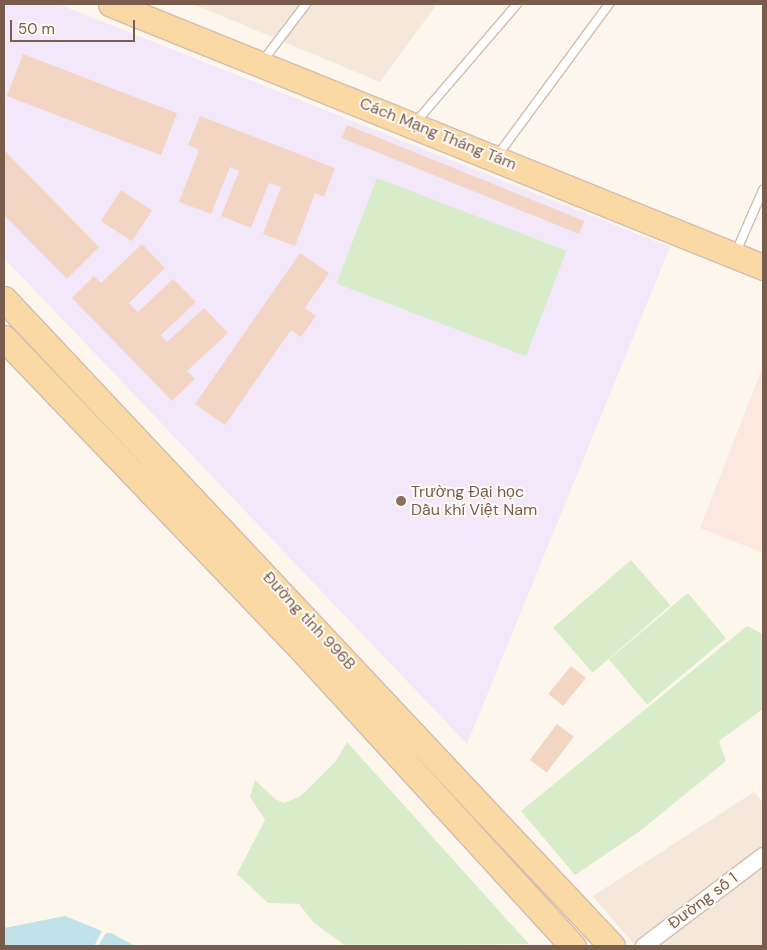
<!DOCTYPE html>
<html>
<head>
<meta charset="utf-8">
<style>
  body { margin:0 }
  #map { position:relative; width:767px; height:950px; overflow:hidden; background:#fdf6ec; font-family:"DM Sans",sans-serif }
  div>[style] { position:absolute }
  .residential>* { inset:0; background:#f5e8da }
  .commercial>* { inset:0; background:#fde8e0 }
  .education>* { inset:0; background:#f3e8fa }
  .green>* { inset:0; background:#d8ecc9; transform-origin:0 0 }
  .water>* { inset:0; background:#bfe3e8 }
  .building>* { inset:0; background:#f3d5c3; transform-origin:0 0 }
  .roads { filter:drop-shadow(1px 0 #d1beb0) drop-shadow(-1px 0 #d1beb0) drop-shadow(0 1px #d1beb0) drop-shadow(0 -1px #d1beb0) }
  .lane>* { height:8px; margin:-4px; padding:0 4px; transform-origin:4px; border-radius:4px; background:#fff }
  .street>* { height:16px; margin:-8px; padding:0 8px; transform-origin:8px; border-radius:8px; background:#fff }
  .primary>* { height:25px; margin:-12.5px; padding:0 12.5px; transform-origin:12.5px; border-radius:12.5px; background:#fbd9a5 }
  .dots>* { width:14px; height:14px; translate:-50% -50%; box-sizing:border-box; border:2px solid #fffaf3; border-radius:50% }
  span { translate:-50% -50%; white-space:nowrap; text-align:center; line-height:1.15; -webkit-text-stroke:4px #fffaf3; paint-order:stroke }
  .street-label { font-size:16px; color:#7a5c4d }
  .education-label { font-size:16px; color:#785e54 }
  .left { translate:0 -50%; text-align:left }
  .frame { position:absolute; inset:0; border:5px solid #7a5c4d; pointer-events:none }
  .scale { position:absolute; left:10px; top:20px; width:125px; height:22px; box-sizing:border-box; border:2px solid #7a5c4d; border-top:0; padding-left:6px; font-size:15px; line-height:18px; white-space:nowrap; color:#7a5c4d; -webkit-text-stroke:4px #fffaf3; paint-order:stroke }
</style>
</head>
<body>
<div id="map">
  <div class="residential">
    <div style="clip-path:polygon(193px 4px,437px 4px,380px 82px)"></div>
    <div style="clip-path:polygon(754px 792px,763px 802px,763px 946px,635px 946px,593px 896px)"></div>
  </div>
  <div class="commercial">
    <div style="clip-path:polygon(763px 366px,763px 553px,700px 528px)"></div>
  </div>
  <div class="education">
    <div style="clip-path:polygon(4px 4px,58px 4px,670px 247px,467px 744px,4px 258px)"></div>
  </div>
  <div class="green">
    <div style="left:377px;top:178px;width:203px;height:113px;rotate:21deg"></div>
    <div style="left:631px;top:560px;width:60px;height:103px;rotate:49deg"></div>
    <div style="left:688px;top:593px;width:59px;height:103px;rotate:50deg"></div>
    <div style="clip-path:polygon(747px 626px,763px 634px,763px 709px,719px 741px,726px 761px,640px 831px,575px 875px,521px 811px)"></div>
    <div style="clip-path:polygon(347px 742px,529px 944px,346px 946px,314px 923px,299px 904px,268px 903px,237px 874px,265px 820px,250px 797px,255px 780px,275px 799px,284px 803px,301px 796px,336px 761px)"></div>
  </div>
  <div class="water">
    <div style="clip-path:polygon(65px 916px,102px 931px,94px 946px,4px 946px,4px 928px)"></div>
    <div style="clip-path:polygon(106px 933px,111px 933px,135px 946px,98px 946px)"></div>
  </div>
  <div class="building">
    <div style="left:23px;top:54px;width:165px;height:45px;rotate:21deg"></div>
    <div style="clip-path:polygon(200px 116px,335px 168px,324px 197px,315px 193px,295px 246px,263px 234px,281px 187px,269px 183px,251px 228px,221px 216px,239px 171px,230px 167px,211px 214px,179px 202px,199px 150px,188px 145px)"></div>
    <div style="left:347px;top:125px;width:256px;height:14px;rotate:22deg"></div>
    <div style="clip-path:polygon(4px 150px,99px 247px,67px 279px,4px 215px)"></div>
    <div style="left:121px;top:190px;width:37px;height:37px;rotate:33deg"></div>
    <div style="clip-path:polygon(142px 244px,165px 268px,129px 303px,138px 312px,173px 279px,196px 302px,161px 335px,167px 342px,204px 308px,228px 333px,187px 371px,195px 379px,172px 401px,72px 298px,94px 276px,101px 283px)"></div>
    <div style="clip-path:polygon(300px 253px,329px 273px,305px 308px,316px 316px,301px 337px,291px 330px,225px 425px,195px 404px)"></div>
    <div style="left:571px;top:666px;width:19px;height:36px;rotate:39deg"></div>
    <div style="left:557px;top:724px;width:21px;height:45px;rotate:37deg"></div>
  </div>
  <div class="roads">
    <div class="lane">
      <div style="left:262px;top:62px;width:73px;rotate:-52.8deg"></div>
      <div style="left:415px;top:123px;width:157px;rotate:-49.4deg"></div>
      <div style="left:497px;top:156px;width:189px;rotate:-53.6deg"></div>
      <div style="left:736px;top:252px;width:68px;rotate:-66.5deg"></div>
    </div>
    <div class="street">
      <div style="left:644px;top:946px;width:149px;rotate:-37.1deg"></div>
    </div>
    <div class="primary">
      <div style="left:111px;top:4px;width:703px;rotate:21.97deg"></div>
      <div style="left:4px;top:299px;width:888px;rotate:46.78deg"></div>
      <div style="left:4px;top:338px;width:437px;rotate:46.3deg"></div>
      <div style="left:306px;top:654px;width:396px;rotate:47.6deg"></div>
    </div>
  </div>
  <div class="dots">
    <div style="left:401px;top:501px;background:#8d6e63"></div>
  </div>
  <div class="street-label">
    <span style="left:438px;top:134px;rotate:22deg">Cách Mạng Tháng Tám</span>
    <span style="left:309px;top:621px;rotate:47deg">Đường tỉnh 996B</span>
    <span style="left:703px;top:901px;rotate:-37deg">Đường số 1</span>
  </div>
  <div class="education-label">
    <span class="left" style="left:411px;top:501px">Trường Đại học<br>Dầu khí Việt Nam</span>
  </div>
  <div class="frame"></div>
  <div class="scale">50 m</div>
</div>
</body>
</html>
